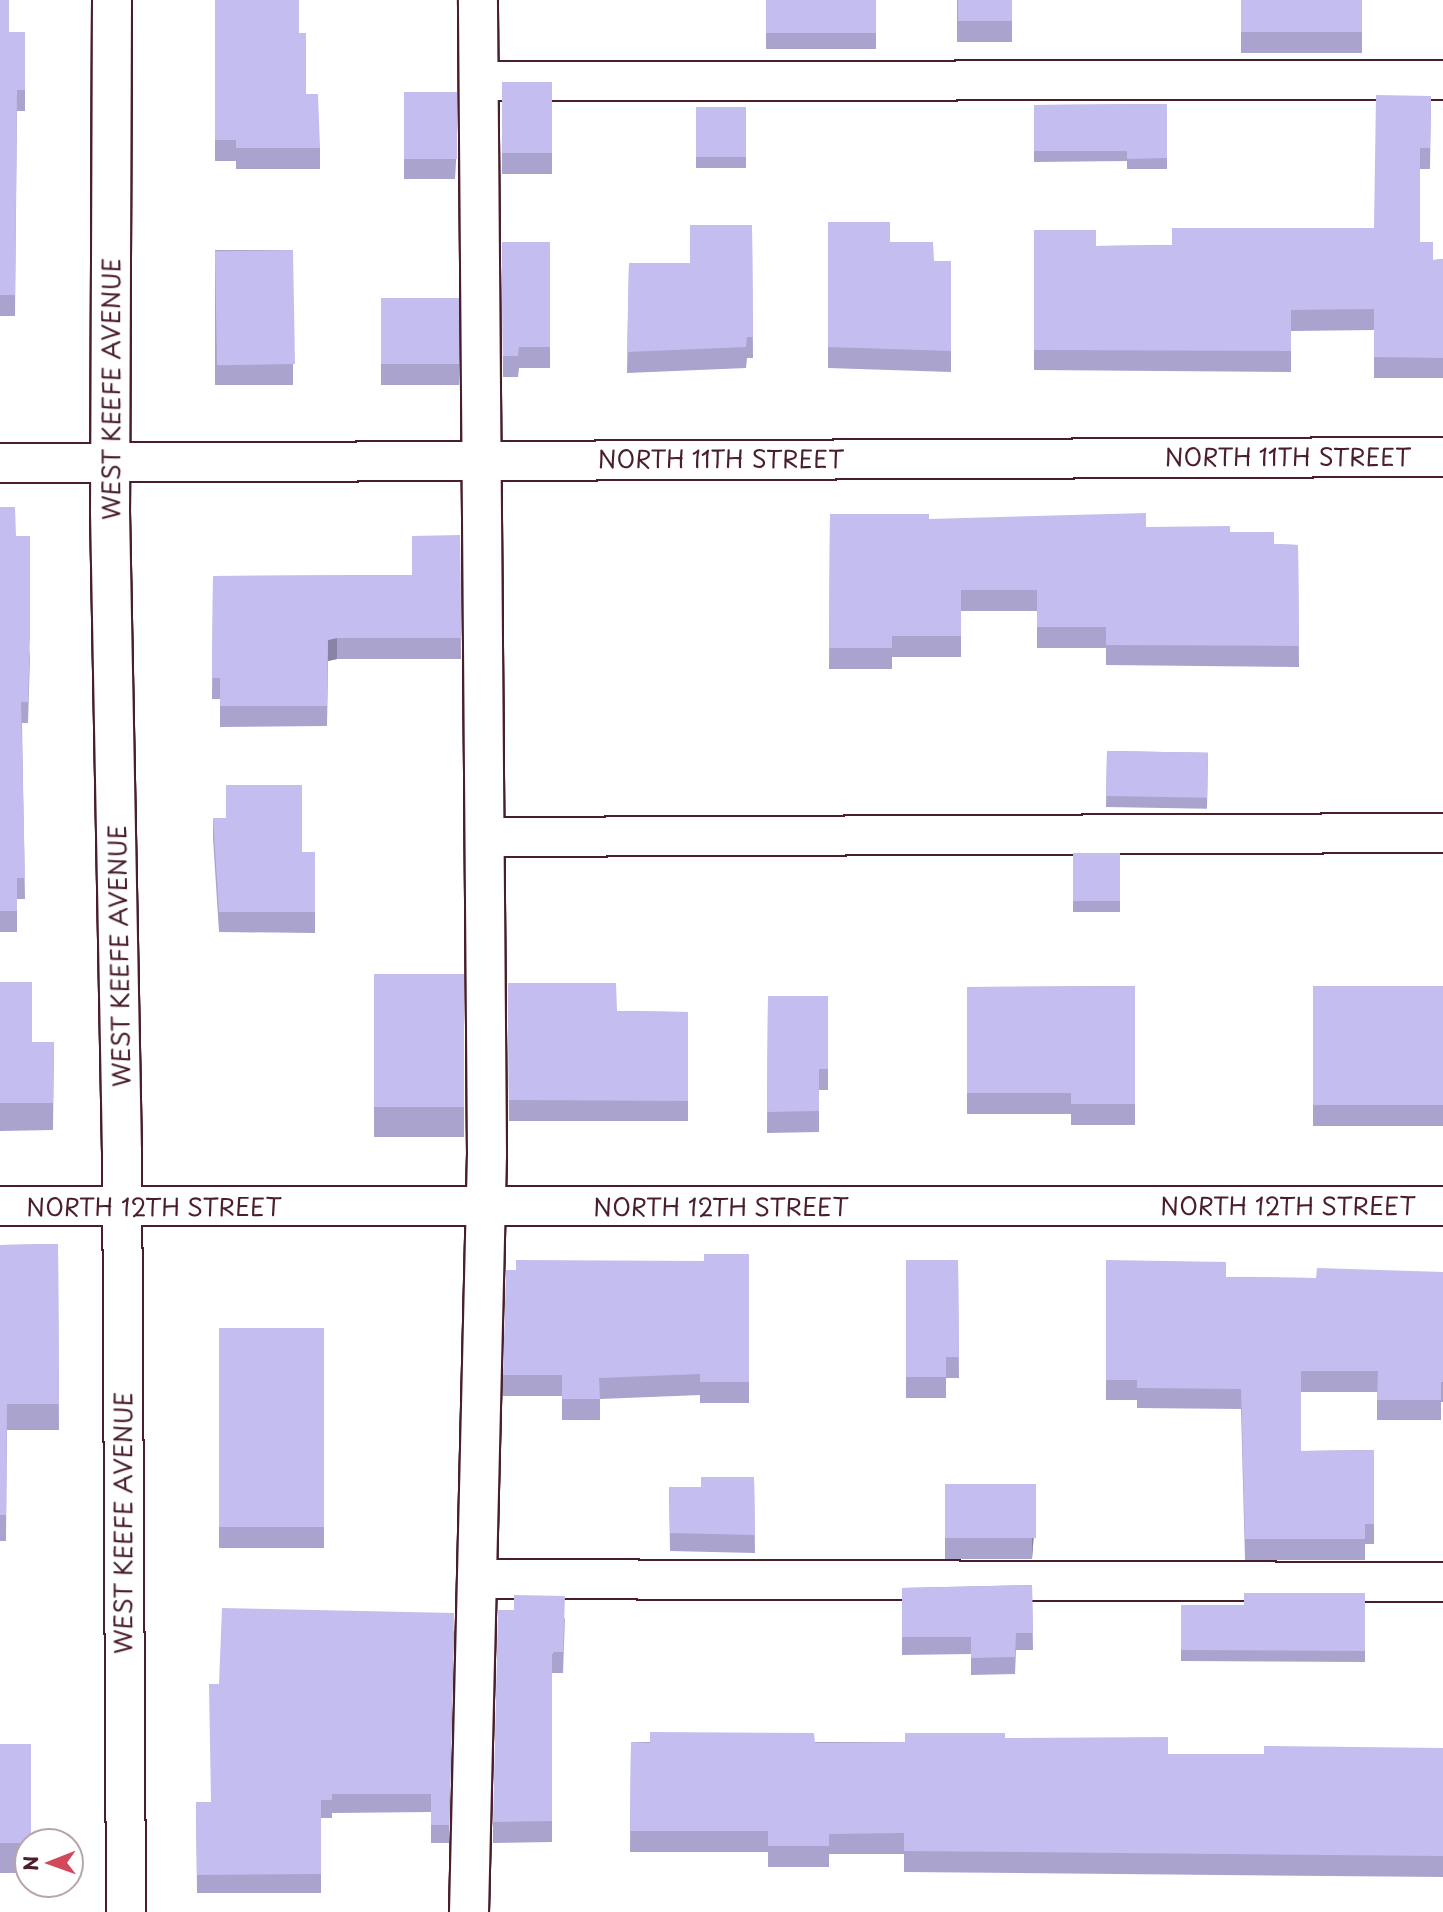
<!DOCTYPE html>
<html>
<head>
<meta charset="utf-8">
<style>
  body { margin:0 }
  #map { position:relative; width:1443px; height:1912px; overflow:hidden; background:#fff; font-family:"Playpen Sans",sans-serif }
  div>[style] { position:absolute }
  .roads { filter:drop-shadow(2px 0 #4a1f2b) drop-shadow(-2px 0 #4a1f2b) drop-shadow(0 2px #4a1f2b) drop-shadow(0 -2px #4a1f2b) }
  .minor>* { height:38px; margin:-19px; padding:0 19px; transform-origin:19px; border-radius:19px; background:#fff }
  .wall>* { inset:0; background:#a9a3ce; transform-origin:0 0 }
  .shaded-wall>* { inset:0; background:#8984a7 }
  .building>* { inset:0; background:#c4bdef; transform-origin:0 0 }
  span { translate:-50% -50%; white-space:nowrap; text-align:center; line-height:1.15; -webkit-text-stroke:5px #fff; paint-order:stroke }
  .street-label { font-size:24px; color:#4a1f2b }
  .north { position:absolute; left:14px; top:1828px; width:70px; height:70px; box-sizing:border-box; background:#fff; border:2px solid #b7a5aa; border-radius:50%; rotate:269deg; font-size:19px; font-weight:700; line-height:28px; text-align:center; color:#4a1f2b }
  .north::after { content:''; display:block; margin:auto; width:24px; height:32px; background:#d1495b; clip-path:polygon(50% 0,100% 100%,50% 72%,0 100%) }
</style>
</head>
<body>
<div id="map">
  <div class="roads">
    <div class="minor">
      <div style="left:112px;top:0;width:511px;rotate:90.22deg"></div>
      <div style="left:110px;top:511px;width:640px;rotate:88.93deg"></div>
      <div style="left:122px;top:1151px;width:761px;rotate:89.7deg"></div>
      <div style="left:479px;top:81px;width:964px;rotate:-0.06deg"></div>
      <div style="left:0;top:463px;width:1443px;rotate:-0.24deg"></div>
      <div style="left:487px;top:837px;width:956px;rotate:-0.24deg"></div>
      <div style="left:0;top:1206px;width:1443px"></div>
      <div style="left:477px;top:1579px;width:966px;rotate:0.18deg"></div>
      <div style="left:469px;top:1912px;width:758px;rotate:-88.64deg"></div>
      <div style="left:487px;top:1154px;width:1154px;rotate:-90.45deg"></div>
    </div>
  </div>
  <div class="wall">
    <div style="clip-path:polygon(0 0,9px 32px,25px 32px,25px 111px,17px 111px,15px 316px,0 316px)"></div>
    <div style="clip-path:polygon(215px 0,306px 94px,320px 148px,320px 169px,236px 169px,236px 161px,215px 161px)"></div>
    <div style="left:766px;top:0;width:110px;height:49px"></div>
    <div style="left:957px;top:0;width:55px;height:42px"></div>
    <div style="left:1241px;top:0;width:121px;height:53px"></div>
    <div style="left:502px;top:82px;width:50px;height:92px"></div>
    <div style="clip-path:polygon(404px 92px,457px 113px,455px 179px,404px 179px)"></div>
    <div style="clip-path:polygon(1431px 96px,1430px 169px,1420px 169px,1420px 242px,1433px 260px,1443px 259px,1443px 378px,1374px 378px,1374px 330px,1291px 331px,1291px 372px,1034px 370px,1034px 230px,1096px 246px,1172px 245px,1374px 228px)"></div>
    <div style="clip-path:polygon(1167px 104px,1167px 169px,1127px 169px,1127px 161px,1034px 162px,1034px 105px)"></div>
    <div style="left:746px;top:107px;width:61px;height:50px;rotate:90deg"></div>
    <div style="clip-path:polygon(828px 222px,890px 242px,934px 261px,951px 261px,951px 372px,828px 368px)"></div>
    <div style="clip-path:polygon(752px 225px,753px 358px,747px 358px,746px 368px,627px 373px,629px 263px,690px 263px)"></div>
    <div style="clip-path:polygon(502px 242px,550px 242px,550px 368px,519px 368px,518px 377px,503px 377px)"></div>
    <div style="left:293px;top:250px;width:135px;height:78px;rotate:90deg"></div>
    <div style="left:381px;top:298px;width:78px;height:87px"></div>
    <div style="clip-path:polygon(0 507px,16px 536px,30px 657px,28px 723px,22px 723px,25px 899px,17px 899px,17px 932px,0 932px)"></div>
    <div style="clip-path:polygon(830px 514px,929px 519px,1146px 527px,1230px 532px,1274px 544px,1298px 545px,1299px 667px,1106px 665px,1106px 648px,1037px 648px,1037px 611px,961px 611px,961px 657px,892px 657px,892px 669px,829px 669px)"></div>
    <div style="clip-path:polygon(460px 535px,461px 659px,337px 659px,328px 661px,327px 726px,220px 727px,220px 699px,212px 699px,213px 576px,412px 575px)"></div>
    <div style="left:1107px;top:751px;width:101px;height:56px;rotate:1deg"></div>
    <div style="clip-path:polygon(213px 818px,302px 852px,315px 852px,315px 933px,219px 932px,213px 838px)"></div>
    <div style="left:1073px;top:853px;width:47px;height:59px"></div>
    <div style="left:464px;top:974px;width:163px;height:90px;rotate:90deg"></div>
    <div style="clip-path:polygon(0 982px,32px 1042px,54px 1042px,53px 1130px,0 1131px)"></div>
    <div style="clip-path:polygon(508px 983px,617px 1011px,688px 1012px,688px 1121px,509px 1121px)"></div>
    <div style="clip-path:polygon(1135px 986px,1135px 1125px,1071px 1125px,1071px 1114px,967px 1114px,967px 987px)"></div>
    <div style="left:1313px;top:986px;width:130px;height:140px"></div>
    <div style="clip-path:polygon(768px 996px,828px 996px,828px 1090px,819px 1090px,819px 1132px,767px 1133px)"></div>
    <div style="clip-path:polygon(58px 1244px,59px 1430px,7px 1430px,6px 1541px,0 1541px,0 1245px)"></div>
    <div style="clip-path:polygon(749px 1254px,749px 1403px,700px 1403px,700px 1395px,600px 1399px,600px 1420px,562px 1420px,562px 1396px,503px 1396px,503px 1375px,516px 1270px,704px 1261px)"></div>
    <div style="clip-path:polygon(906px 1260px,958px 1260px,959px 1378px,946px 1378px,946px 1398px,906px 1398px)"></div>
    <div style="clip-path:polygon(1106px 1260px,1226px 1277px,1316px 1278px,1443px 1272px,1443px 1402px,1441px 1402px,1441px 1420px,1377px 1420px,1377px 1392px,1301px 1392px,1301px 1451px,1374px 1450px,1374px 1544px,1365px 1544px,1365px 1560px,1245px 1560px,1241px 1409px,1137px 1408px,1137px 1400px,1106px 1400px)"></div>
    <div style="left:219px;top:1328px;width:105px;height:220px"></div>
    <div style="clip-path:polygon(754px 1477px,755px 1553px,670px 1551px,669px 1487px,701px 1487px)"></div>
    <div style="clip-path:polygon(945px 1484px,1036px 1505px,1032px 1559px,945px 1559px)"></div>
    <div style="clip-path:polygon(1032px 1585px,1033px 1650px,1016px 1650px,1015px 1674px,971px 1675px,971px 1654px,902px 1655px,902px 1588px)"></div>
    <div style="clip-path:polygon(1365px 1593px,1365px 1662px,1181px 1661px,1181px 1605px,1244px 1605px)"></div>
    <div style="clip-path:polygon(565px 1617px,563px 1673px,552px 1673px,552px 1842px,493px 1843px,493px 1822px)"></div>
    <div style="clip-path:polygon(454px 1631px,449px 1843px,431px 1843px,431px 1812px,332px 1813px,332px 1818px,321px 1818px,321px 1893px,197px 1893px,196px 1802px,211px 1802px,219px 1684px)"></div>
    <div style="clip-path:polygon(1005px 1738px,1168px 1754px,1264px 1754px,1443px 1748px,1443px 1877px,904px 1872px,904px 1854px,829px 1854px,829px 1867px,768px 1867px,768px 1852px,630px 1852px,631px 1742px,905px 1742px)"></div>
    <div style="clip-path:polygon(0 1744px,28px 1842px,28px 1873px,0 1873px)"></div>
  </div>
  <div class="shaded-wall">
    <div style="clip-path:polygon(457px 92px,457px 113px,455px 179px,455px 158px)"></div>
    <div style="clip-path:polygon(337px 638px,337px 659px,328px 661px,327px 726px,328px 640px)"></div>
    <div style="clip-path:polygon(1036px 1484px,1036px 1505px,1032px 1559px,1032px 1538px)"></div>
  </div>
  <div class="building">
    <div style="clip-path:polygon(0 0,9px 0,9px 32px,25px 32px,25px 90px,17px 90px,15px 295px,0 295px)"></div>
    <div style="clip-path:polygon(215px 0,299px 0,299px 33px,306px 33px,306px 94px,318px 94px,320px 148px,236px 148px,236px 140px,215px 140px)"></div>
    <div style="left:766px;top:0;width:110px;height:33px"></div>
    <div style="left:958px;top:0;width:54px;height:21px"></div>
    <div style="left:1241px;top:0;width:121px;height:32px"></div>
    <div style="left:502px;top:82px;width:50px;height:71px"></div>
    <div style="left:404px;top:92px;width:53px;height:67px"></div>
    <div style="clip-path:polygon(1376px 95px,1431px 96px,1430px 148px,1420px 148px,1420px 242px,1433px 242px,1433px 260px,1443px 259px,1443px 358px,1374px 357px,1374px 309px,1291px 310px,1291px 351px,1034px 350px,1034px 230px,1096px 230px,1096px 246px,1172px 245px,1172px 228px,1374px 228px)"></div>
    <div style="clip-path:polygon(1167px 104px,1167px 158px,1127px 159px,1127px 151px,1034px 151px,1034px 105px)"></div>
    <div style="left:746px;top:107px;width:50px;height:50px;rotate:90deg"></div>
    <div style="clip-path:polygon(828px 222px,890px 222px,890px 242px,933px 242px,934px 261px,951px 261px,951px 351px,828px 347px)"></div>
    <div style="clip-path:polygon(690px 225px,752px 225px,753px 337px,747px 337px,746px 347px,627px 352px,629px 263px,690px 263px)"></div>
    <div style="clip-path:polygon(502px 242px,550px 242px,550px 347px,519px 347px,518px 356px,503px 356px)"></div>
    <div style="left:293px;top:250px;width:114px;height:78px;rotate:89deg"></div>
    <div style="left:381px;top:298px;width:78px;height:66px"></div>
    <div style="clip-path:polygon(0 507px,15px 507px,16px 536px,30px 536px,30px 636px,28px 702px,21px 702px,25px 878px,17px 878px,17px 911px,0 911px)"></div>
    <div style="clip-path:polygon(1146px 513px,1146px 527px,1230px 526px,1230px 532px,1274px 532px,1274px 544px,1298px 545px,1299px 646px,1106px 645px,1106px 627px,1037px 627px,1037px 590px,961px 590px,961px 636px,892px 636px,892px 648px,829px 648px,830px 514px,929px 514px,929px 519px)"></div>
    <div style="clip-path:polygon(460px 535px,461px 638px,337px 638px,328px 640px,327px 706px,220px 706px,220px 678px,212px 678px,213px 576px,412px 575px,412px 536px)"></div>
    <div style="left:1107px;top:751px;width:101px;height:45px;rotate:1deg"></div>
    <div style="clip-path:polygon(226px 785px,302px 785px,302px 852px,315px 852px,315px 912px,219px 912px,213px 818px,226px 818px)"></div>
    <div style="left:1073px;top:853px;width:47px;height:48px"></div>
    <div style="left:464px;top:974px;width:133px;height:90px;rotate:90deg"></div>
    <div style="clip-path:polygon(0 982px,32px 982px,32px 1042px,54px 1042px,53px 1103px,0 1103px)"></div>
    <div style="clip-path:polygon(508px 983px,616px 983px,617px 1011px,688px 1012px,688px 1101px,509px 1100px)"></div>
    <div style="clip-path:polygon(1135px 986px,1135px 1104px,1071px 1104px,1071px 1093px,967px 1093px,967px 987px)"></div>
    <div style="left:1313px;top:986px;width:130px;height:119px"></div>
    <div style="clip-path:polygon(768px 996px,828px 996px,828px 1069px,819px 1069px,819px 1111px,767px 1112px)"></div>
    <div style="clip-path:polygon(58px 1244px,59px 1404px,7px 1404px,6px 1515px,0 1515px,0 1245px)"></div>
    <div style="clip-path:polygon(704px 1254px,749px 1254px,749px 1382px,700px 1382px,700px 1374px,599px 1378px,600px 1399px,562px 1399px,562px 1375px,503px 1375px,506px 1270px,516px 1270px,516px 1260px,704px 1261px)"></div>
    <div style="clip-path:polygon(906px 1260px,958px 1260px,959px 1357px,946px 1357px,946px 1377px,906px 1377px)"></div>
    <div style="clip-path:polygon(1106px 1260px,1226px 1262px,1226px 1277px,1316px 1278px,1317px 1268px,1443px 1272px,1443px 1382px,1441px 1382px,1441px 1400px,1377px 1400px,1378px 1371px,1301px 1371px,1301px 1451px,1374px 1450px,1374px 1524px,1365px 1524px,1365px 1539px,1245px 1539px,1241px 1389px,1137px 1388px,1137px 1380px,1106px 1380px)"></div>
    <div style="left:219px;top:1328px;width:105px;height:199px"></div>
    <div style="clip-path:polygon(701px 1477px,754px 1477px,755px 1535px,670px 1533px,669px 1487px,701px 1487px)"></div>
    <div style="left:945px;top:1484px;width:91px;height:54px"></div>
    <div style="clip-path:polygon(1032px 1585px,1033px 1633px,1016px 1633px,1015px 1657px,971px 1658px,971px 1637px,902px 1637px,902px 1588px)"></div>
    <div style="clip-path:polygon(1244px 1593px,1365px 1593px,1365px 1651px,1181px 1650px,1181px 1605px,1244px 1605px)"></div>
    <div style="clip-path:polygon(514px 1595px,565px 1596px,563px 1652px,552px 1652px,552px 1821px,493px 1822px,498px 1610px,514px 1610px)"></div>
    <div style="clip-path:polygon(222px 1608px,454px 1613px,449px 1825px,431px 1825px,431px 1794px,332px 1794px,332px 1800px,321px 1800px,321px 1874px,197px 1875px,196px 1802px,211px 1802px,209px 1684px,219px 1684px)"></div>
    <div style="clip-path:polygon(650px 1732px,814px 1733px,815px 1743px,829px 1743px,905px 1742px,905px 1733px,1005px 1733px,1005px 1738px,1168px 1737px,1168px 1754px,1264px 1754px,1264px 1746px,1443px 1748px,1443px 1856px,904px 1851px,904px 1833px,829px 1834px,829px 1846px,768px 1846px,768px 1831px,630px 1831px,631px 1742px,650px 1743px)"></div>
    <div style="left:0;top:1744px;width:31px;height:99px"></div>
  </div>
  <div class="street-label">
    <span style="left:111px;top:389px;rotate:-90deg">WEST KEEFE AVENUE</span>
    <span style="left:1288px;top:457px">NORTH 11TH STREET</span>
    <span style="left:721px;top:459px">NORTH 11TH STREET</span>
    <span style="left:119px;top:956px;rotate:-91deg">WEST KEEFE AVENUE</span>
    <span style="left:1288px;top:1206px">NORTH 12TH STREET</span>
    <span style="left:154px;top:1207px">NORTH 12TH STREET</span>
    <span style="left:721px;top:1207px">NORTH 12TH STREET</span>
    <span style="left:123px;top:1523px;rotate:-90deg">WEST KEEFE AVENUE</span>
  </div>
  <div class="north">N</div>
</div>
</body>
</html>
